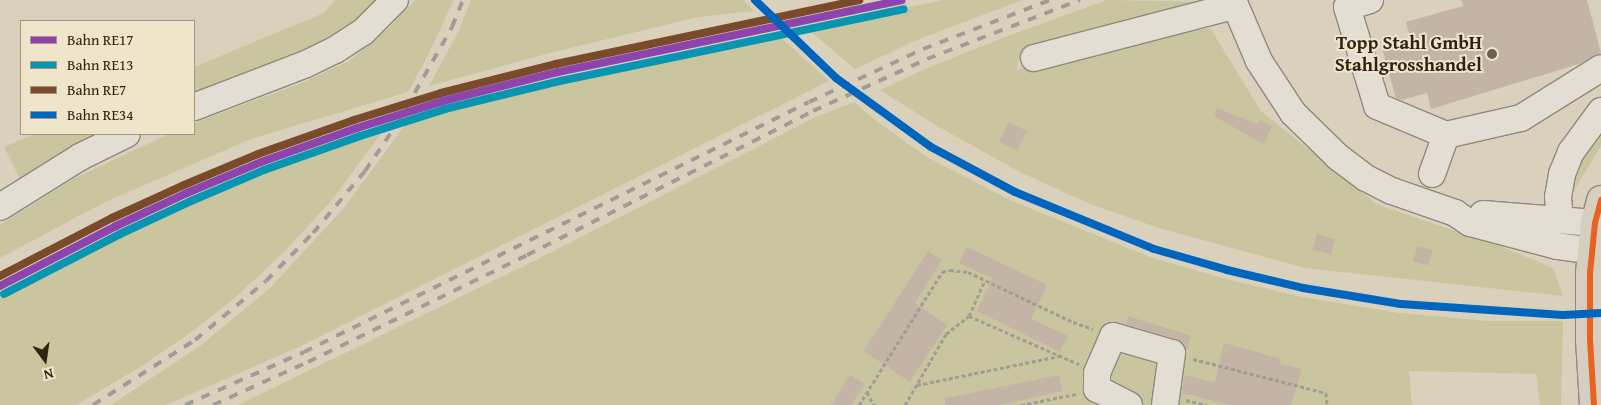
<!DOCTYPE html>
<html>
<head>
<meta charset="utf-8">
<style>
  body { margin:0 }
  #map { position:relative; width:1601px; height:405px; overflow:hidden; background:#d9d1bc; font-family:"Gentium Book Plus",serif }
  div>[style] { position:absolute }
  .green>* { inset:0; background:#c9c59e }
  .building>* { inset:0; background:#c4b4a6; transform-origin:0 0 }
  .path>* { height:3px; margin-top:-1.5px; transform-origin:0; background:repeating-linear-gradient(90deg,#a29d94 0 4px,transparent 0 6.5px) }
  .roads { filter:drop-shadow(1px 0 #8f897b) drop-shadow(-1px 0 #8f897b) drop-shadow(0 1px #8f897b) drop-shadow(0 -1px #8f897b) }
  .minor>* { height:26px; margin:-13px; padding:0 13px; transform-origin:13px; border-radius:13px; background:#e2ded3 }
  .major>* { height:28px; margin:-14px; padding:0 14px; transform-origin:14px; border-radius:14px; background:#d6cebf }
  .rail>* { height:4px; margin-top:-2px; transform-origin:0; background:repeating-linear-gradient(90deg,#a29d94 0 9px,transparent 0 18px) }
  .bus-1>* { height:6px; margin:-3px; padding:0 3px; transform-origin:3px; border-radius:3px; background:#e86221 }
  .rail-1>* { height:8px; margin:-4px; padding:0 4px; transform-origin:4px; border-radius:4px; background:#8e44ad }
  .rail-2>* { height:8px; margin:-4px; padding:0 4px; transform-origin:4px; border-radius:4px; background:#0795b2 }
  .rail-3>* { height:8px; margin:-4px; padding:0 4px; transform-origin:4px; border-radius:4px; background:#7a4b2a }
  .rail-4>* { height:8px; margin:-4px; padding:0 4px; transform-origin:4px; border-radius:4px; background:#0065bd }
  .dots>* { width:14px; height:14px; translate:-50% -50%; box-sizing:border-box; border:2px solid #efe5cb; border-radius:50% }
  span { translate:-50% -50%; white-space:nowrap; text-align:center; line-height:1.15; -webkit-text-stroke:4px #efe5cb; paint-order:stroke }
  .poi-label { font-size:19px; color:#302314; font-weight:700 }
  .right { translate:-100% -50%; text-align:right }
  .legend { position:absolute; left:20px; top:20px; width:175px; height:115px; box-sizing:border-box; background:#efe5cb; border:1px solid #a39782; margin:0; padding:6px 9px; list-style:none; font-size:15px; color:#302314 }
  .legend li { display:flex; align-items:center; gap:10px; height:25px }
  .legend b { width:25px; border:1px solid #a39782 }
  .north { position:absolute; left:20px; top:335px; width:50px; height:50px; -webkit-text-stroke:4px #efe5cb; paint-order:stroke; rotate:166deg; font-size:14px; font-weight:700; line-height:20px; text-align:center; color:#302314 }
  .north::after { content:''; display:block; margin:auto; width:18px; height:22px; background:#302314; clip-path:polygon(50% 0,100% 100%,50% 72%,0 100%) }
</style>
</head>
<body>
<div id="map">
  <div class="green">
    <div style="clip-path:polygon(335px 0,383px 0,330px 42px,194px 96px,194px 67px,324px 13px)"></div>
    <div style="clip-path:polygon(415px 0,454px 0,424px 63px,408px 92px,251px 139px,105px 202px,0 258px,0 225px,73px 179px,169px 134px,194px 134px,194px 123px,304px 82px,349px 61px,389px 28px)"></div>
    <div style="clip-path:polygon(471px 0,743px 0,754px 11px,698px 17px,554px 52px,429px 86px,459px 30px)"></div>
    <div style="clip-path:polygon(944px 0,1022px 0,917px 40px,855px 69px,807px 28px)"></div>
    <div style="clip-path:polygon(1107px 0,1215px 2px,1019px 57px,1017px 70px,1063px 57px,1210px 28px,1261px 111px,1376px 204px,1502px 247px,1553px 268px,1563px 296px,1305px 268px,1159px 228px,1090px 204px,1020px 172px,939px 127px,880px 90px,930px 67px,1002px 38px)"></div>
    <div style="clip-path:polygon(778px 35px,829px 81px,301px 346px,166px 405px,111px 405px,200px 346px,271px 287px,343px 209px,408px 121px,562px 82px)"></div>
    <div style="clip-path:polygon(854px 102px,875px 120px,927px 157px,1010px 200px,1150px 257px,1226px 279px,1302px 297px,1400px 313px,1488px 321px,1563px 321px,1561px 405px,1540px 405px,1536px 374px,1409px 371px,1412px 405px,238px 405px,530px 263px,816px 117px)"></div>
    <div style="clip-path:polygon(1601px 116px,1601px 146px,1573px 192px,1570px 181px)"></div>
    <div style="clip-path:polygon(386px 127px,331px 201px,285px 251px,235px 298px,190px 333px,142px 366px,76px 405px,0 405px,0 297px,82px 252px,178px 208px)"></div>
    <div style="clip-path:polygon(35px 134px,104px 134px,21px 181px,4px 147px)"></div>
  </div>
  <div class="building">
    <div style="clip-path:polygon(1461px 0,1587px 0,1601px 53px,1579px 64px,1431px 109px,1427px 93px,1402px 100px,1396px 98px,1382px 48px,1411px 40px,1406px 22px,1463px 6px)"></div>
    <div style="clip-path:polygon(1217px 108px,1257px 124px,1260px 120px,1272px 127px,1263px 144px,1214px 116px)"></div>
    <div style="left:1009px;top:122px;width:20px;height:22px;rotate:27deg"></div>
    <div style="left:1317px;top:234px;width:19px;height:16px;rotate:16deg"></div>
    <div style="left:1417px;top:246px;width:16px;height:16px;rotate:14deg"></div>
    <div style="clip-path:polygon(967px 247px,1047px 285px,1031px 319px,1068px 336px,1060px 352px,977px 311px,992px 278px,959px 263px)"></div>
    <div style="clip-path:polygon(928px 251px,942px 260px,915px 303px,947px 325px,910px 382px,864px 351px)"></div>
    <div style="clip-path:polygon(1128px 316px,1191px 336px,1187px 351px,1183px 342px,1177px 339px,1126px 324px)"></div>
    <div style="clip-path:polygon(1224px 343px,1281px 359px,1279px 364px,1302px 369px,1291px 405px,1231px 405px,1182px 393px,1185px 375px,1215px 383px)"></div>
    <div style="clip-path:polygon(850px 375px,865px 384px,851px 405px,831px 405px)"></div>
    <div style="clip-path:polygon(1059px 375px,1062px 391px,1000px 405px,945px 405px,945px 398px)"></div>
  </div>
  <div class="path">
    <div style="left:969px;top:316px;width:39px;rotate:-66deg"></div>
    <div style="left:1193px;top:359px;width:137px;rotate:14.3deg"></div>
    <div style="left:1326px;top:393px;width:12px;rotate:85deg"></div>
    <div style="left:917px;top:385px;width:145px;rotate:-11.5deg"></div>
    <div style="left:867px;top:392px;width:15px;rotate:62deg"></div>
    <div style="left:1186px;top:400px;width:21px;rotate:14deg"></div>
    <div style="left:859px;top:405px;width:157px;rotate:-58deg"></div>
    <div style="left:942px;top:272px;width:8px;rotate:-14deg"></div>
    <div style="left:950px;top:270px;width:18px;rotate:6deg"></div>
    <div style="left:968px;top:272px;width:116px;rotate:25.5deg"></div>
    <div style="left:1073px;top:322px;width:21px;rotate:19deg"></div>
    <div style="left:905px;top:405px;width:82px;rotate:-60deg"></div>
    <div style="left:946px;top:334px;width:29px;rotate:-38deg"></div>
    <div style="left:969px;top:316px;width:120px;rotate:23.6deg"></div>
    <div style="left:1021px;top:405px;width:56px;rotate:-11.3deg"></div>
  </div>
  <div class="roads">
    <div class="minor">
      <div style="left:1233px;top:0;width:66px;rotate:66.9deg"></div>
      <div style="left:1259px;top:61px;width:62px;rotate:56.8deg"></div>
      <div style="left:1293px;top:113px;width:63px;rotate:44.4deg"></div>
      <div style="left:1338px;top:157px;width:35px;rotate:37deg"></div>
      <div style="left:1366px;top:178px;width:29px;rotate:27deg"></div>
      <div style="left:1392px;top:191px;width:67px;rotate:19.2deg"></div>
      <div style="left:1455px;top:213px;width:18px;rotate:34deg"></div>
      <div style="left:1470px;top:223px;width:90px;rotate:14.8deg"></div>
      <div style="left:1557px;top:246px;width:34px;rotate:8deg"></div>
      <div style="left:1370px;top:0;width:24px;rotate:163deg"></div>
      <div style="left:1347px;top:7px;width:103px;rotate:73.1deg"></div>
      <div style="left:1377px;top:106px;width:75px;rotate:22.8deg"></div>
      <div style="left:1446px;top:135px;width:77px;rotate:-12.8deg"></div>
      <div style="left:1521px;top:118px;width:94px;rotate:-32deg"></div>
      <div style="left:1034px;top:58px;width:207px;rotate:-14.6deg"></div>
      <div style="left:194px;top:107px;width:120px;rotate:-21deg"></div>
      <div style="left:306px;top:64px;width:32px;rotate:-26deg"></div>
      <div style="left:335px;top:50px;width:33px;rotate:-33deg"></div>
      <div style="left:363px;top:32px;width:45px;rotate:-45deg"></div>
      <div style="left:1432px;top:174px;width:41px;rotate:-70.3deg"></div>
      <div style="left:0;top:207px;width:94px;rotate:-32deg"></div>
      <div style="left:80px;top:157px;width:52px;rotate:-26.1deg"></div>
      <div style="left:1483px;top:214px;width:112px;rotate:4.6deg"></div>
      <div style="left:1560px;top:220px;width:23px;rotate:-95deg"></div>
      <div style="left:1558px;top:197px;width:23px;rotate:-80deg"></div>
      <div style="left:1562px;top:174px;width:24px;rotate:-68deg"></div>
      <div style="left:1571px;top:152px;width:51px;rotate:-53.8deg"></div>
      <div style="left:1129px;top:405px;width:36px;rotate:-153deg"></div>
      <div style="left:1097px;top:389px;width:16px;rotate:-90deg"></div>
      <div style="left:1097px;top:373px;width:40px;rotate:-66.6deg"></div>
      <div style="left:1113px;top:336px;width:61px;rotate:16.1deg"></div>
      <div style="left:1172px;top:353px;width:52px;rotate:97.7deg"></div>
    </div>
    <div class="major">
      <div style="left:1594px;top:405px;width:66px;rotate:-93.5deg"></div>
      <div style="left:1590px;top:339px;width:66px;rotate:-90deg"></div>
      <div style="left:1590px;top:273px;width:50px;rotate:-84.3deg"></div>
      <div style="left:1595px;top:223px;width:24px;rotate:-75deg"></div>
    </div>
  </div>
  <div class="rail">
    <div style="left:93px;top:405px;width:121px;rotate:-32.5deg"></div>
    <div style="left:195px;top:340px;width:92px;rotate:-39.7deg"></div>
    <div style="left:266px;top:281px;width:67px;rotate:-45.6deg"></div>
    <div style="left:313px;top:233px;width:81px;rotate:-50deg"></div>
    <div style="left:365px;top:171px;width:57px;rotate:-55.8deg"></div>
    <div style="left:397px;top:124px;width:112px;rotate:-60.4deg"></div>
    <div style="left:452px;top:27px;width:29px;rotate:-68deg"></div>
    <div style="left:185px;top:405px;width:130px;rotate:-24deg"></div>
    <div style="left:304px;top:352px;width:563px;rotate:-26.34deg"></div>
    <div style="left:809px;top:102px;width:126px;rotate:-24.9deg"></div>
    <div style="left:923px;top:49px;width:136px;rotate:-21.1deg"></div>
    <div style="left:213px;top:405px;width:104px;rotate:-24.4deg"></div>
    <div style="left:308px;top:362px;width:244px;rotate:-26deg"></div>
    <div style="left:527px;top:255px;width:320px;rotate:-26.7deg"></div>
    <div style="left:813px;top:111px;width:125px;rotate:-24.5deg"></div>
    <div style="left:927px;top:59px;width:164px;rotate:-21.1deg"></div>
  </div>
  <div class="bus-1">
    <div style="left:1594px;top:405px;width:66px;rotate:-93.5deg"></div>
    <div style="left:1590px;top:339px;width:66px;rotate:-90deg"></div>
    <div style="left:1590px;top:273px;width:50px;rotate:-84.3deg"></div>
    <div style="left:1595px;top:223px;width:24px;rotate:-75deg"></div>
  </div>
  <div class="rail-1">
    <div style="left:0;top:286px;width:131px;rotate:-27.3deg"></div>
    <div style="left:116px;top:226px;width:78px;rotate:-24.9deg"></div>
    <div style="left:187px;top:193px;width:80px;rotate:-22.7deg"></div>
    <div style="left:261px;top:162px;width:102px;rotate:-19.5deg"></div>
    <div style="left:357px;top:128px;width:90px;rotate:-17.4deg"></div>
    <div style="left:443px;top:101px;width:119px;rotate:-14.2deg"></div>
    <div style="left:558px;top:72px;width:351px;rotate:-11.8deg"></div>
  </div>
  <div class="rail-2">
    <div style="left:4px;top:294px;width:131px;rotate:-27.3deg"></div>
    <div style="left:120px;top:234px;width:78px;rotate:-24.9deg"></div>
    <div style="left:191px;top:201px;width:79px;rotate:-23deg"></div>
    <div style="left:264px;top:170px;width:102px;rotate:-19.5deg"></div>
    <div style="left:360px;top:136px;width:89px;rotate:-17.6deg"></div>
    <div style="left:445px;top:109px;width:118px;rotate:-13.7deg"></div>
    <div style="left:560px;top:81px;width:351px;rotate:-11.8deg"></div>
  </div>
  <div class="rail-3">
    <div style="left:0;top:276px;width:126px;rotate:-27.4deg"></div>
    <div style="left:112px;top:218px;width:79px;rotate:-24.6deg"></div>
    <div style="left:184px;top:185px;width:80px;rotate:-22.7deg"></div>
    <div style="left:258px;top:154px;width:102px;rotate:-19.5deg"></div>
    <div style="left:354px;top:120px;width:91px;rotate:-17.2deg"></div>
    <div style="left:441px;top:93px;width:119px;rotate:-14.2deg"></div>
    <div style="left:556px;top:64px;width:310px;rotate:-11.9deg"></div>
  </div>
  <div class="rail-4">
    <div style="left:755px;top:0;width:112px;rotate:43.9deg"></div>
    <div style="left:836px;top:78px;width:117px;rotate:36deg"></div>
    <div style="left:931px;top:147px;width:95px;rotate:28.2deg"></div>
    <div style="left:1015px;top:192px;width:150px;rotate:22.3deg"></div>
    <div style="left:1154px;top:249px;width:76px;rotate:16deg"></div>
    <div style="left:1227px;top:270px;width:78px;rotate:13.3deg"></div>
    <div style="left:1303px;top:288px;width:99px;rotate:9.3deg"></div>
    <div style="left:1401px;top:304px;width:162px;rotate:3.9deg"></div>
    <div style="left:1563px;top:315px;width:38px;rotate:-3deg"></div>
  </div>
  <div class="dots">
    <div style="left:1492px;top:54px;background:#6b604f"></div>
  </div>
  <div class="poi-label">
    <span class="right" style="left:1482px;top:54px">Topp Stahl GmbH<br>Stahlgrosshandel</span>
  </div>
  <ul class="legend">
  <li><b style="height:6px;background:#8e44ad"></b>Bahn RE17</li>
  <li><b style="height:6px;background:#0795b2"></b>Bahn RE13</li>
  <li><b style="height:6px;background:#7a4b2a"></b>Bahn RE7</li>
  <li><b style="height:6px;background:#0065bd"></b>Bahn RE34</li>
  </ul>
  <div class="north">N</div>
</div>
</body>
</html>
